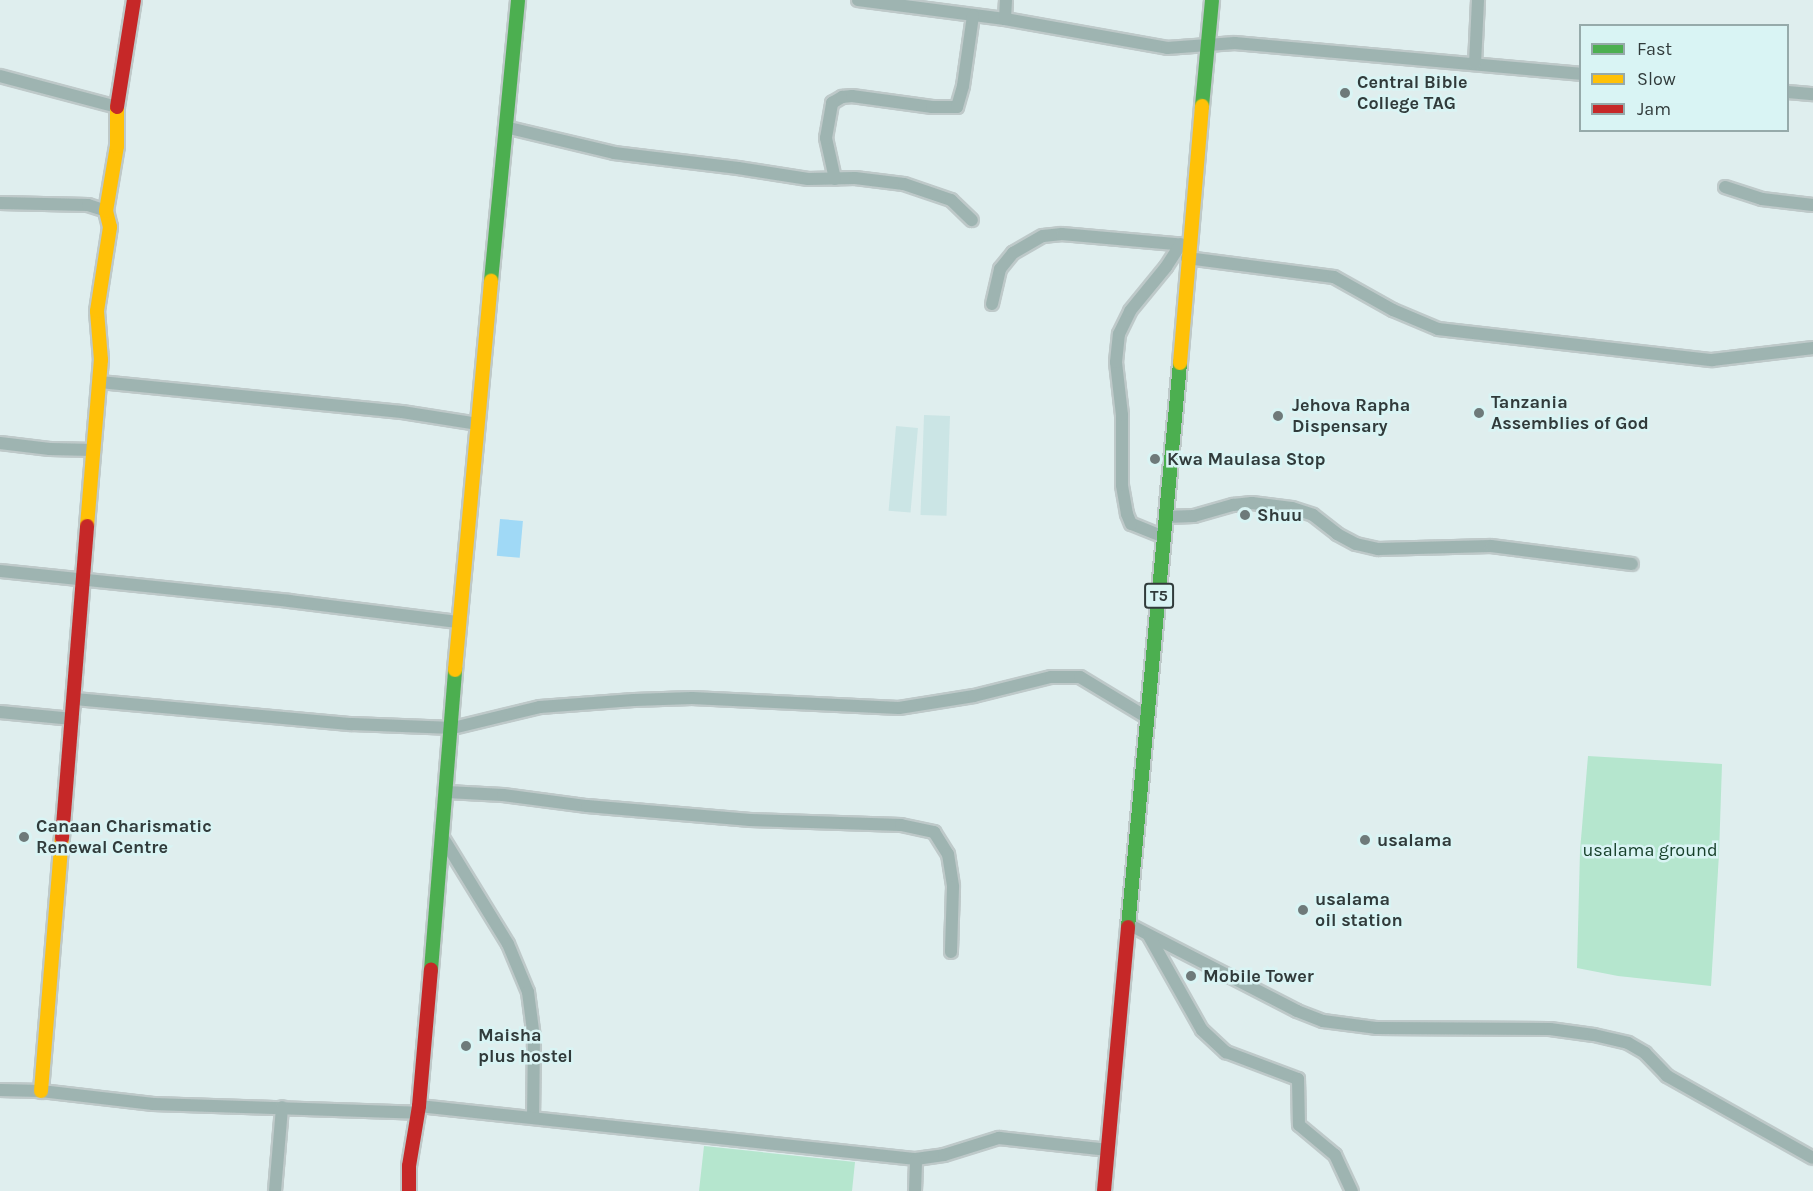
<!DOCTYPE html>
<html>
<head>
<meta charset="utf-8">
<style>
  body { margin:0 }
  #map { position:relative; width:1813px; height:1191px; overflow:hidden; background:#dfeeee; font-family:Karla,sans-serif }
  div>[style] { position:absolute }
  .built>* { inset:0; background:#cbe5e5; transform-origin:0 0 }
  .green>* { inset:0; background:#b5e6ce }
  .water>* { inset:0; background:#a0d9f6; transform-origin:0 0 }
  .roads { filter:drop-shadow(2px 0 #bec9c9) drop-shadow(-2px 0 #bec9c9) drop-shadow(0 2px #bec9c9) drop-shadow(0 -2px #bec9c9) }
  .street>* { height:12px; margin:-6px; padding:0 6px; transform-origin:6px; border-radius:6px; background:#9eb4b1 }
  .fast>* { height:14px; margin:-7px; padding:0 7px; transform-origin:7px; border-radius:7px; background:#4caf50 }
  .slow>* { height:14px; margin:-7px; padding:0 7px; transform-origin:7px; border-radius:7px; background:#ffc107 }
  .jam>* { height:14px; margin:-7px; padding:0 7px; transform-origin:7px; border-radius:7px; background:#c62828 }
  .dots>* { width:16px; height:16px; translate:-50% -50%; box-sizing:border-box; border:3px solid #d9f4f4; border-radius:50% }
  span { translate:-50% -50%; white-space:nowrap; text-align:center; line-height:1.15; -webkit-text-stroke:5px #d9f4f4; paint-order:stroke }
  .shield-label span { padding:2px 4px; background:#d9f4f4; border:2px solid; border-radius:4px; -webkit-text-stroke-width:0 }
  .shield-label { font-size:16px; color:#313b3b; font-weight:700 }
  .poi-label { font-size:18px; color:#313b3b; font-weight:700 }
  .left { translate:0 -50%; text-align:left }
  .park-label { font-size:18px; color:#17402a }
  .legend { position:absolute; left:1579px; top:24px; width:210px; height:108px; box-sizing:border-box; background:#d9f4f4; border:2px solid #96aaaa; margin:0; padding:8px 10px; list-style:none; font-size:18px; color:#313b3b }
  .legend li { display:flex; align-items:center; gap:12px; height:30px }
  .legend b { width:30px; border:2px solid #96aaaa }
</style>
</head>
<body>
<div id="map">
  <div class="built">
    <div style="left:924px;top:415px;width:26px;height:100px;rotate:2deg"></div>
    <div style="left:896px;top:426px;width:22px;height:85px;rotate:5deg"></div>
  </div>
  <div class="green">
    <div style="clip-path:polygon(1588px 756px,1722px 764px,1719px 854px,1711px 986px,1618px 976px,1577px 968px,1580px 851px)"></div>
    <div style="clip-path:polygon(704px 1146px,855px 1162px,852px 1191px,699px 1191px)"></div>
  </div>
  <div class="water">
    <div style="left:500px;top:519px;width:23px;height:37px;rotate:5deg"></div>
  </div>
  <div class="roads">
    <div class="street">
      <div style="left:858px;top:0;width:148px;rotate:7.4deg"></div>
      <div style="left:1005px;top:19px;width:165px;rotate:10.1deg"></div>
      <div style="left:1167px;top:48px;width:68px;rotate:-4.2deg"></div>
      <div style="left:1235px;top:43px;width:346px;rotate:5.1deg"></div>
      <div style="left:1005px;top:19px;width:19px;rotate:-87deg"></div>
      <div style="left:1475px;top:64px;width:64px;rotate:-87.3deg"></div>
      <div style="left:0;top:76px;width:121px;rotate:14.8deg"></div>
      <div style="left:1788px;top:92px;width:25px;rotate:5deg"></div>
      <div style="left:505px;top:127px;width:112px;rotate:13.4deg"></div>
      <div style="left:614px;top:153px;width:125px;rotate:6.9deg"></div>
      <div style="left:738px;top:168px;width:71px;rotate:8.9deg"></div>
      <div style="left:808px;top:179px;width:47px;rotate:-1.2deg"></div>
      <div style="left:855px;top:178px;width:49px;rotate:7deg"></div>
      <div style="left:904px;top:184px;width:50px;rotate:18.8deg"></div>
      <div style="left:951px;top:200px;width:29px;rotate:44deg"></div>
      <div style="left:835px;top:179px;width:42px;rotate:-102.4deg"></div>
      <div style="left:826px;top:138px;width:36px;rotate:-80deg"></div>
      <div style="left:832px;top:103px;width:12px;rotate:-31deg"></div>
      <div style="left:842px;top:97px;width:10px;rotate:-6deg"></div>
      <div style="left:852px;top:96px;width:81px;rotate:7.8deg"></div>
      <div style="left:932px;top:107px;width:25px"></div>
      <div style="left:957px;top:107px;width:22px;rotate:-74deg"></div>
      <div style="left:963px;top:86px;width:71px;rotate:-81.9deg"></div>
      <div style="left:1725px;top:187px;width:39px;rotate:18deg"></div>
      <div style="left:1762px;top:199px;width:51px;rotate:6.7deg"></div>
      <div style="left:0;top:203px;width:88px;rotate:1.3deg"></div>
      <div style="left:88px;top:205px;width:19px;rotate:18deg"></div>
      <div style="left:1187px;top:258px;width:148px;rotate:7.4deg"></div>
      <div style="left:1334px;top:277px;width:68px;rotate:29.2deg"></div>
      <div style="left:1393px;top:310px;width:49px;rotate:22.9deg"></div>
      <div style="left:1438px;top:329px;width:276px;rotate:6.5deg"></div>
      <div style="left:1712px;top:360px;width:102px;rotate:-6.8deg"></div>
      <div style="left:992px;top:304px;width:36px;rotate:-77deg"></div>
      <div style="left:1000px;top:269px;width:21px;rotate:-51deg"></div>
      <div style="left:1013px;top:253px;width:34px;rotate:-30deg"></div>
      <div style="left:1043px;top:236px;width:19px;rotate:-6deg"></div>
      <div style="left:1062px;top:234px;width:124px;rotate:5.1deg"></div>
      <div style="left:100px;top:382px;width:303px;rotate:5.7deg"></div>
      <div style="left:402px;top:412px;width:77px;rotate:9deg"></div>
      <div style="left:0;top:443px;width:50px;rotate:6.8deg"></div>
      <div style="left:50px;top:449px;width:44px;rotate:1.3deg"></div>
      <div style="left:1165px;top:517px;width:29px;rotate:-2deg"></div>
      <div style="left:1194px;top:516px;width:41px;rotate:-15.8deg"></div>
      <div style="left:1233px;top:505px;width:19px;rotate:-6deg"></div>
      <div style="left:1252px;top:503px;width:40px;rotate:7.1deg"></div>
      <div style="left:1292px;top:508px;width:22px;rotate:18deg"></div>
      <div style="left:1313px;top:515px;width:31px;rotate:38deg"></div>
      <div style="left:1337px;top:534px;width:21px;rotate:28deg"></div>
      <div style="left:1356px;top:544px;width:23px;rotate:13deg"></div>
      <div style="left:1378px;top:549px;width:113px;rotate:-1.5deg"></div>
      <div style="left:1491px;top:546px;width:142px;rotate:7.3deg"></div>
      <div style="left:1164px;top:537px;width:35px;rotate:-158deg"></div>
      <div style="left:1131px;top:524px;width:11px;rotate:-112deg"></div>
      <div style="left:1127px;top:514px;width:29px;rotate:-100deg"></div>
      <div style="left:1122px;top:485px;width:70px;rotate:-90deg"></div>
      <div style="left:1122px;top:415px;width:53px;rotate:-96.5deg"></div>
      <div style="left:1116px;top:362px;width:28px;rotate:-84deg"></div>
      <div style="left:1119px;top:334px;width:25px;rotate:-64deg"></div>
      <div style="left:1130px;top:311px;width:57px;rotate:-50.7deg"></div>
      <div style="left:1166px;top:267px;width:27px;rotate:-57deg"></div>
      <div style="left:0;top:571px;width:291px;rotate:5.9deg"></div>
      <div style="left:289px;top:601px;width:170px;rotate:7.1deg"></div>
      <div style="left:75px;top:699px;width:278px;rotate:5.2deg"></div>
      <div style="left:352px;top:724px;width:101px;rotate:2.3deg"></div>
      <div style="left:453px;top:728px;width:89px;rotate:-13.6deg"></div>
      <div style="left:540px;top:707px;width:94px;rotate:-4.3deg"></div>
      <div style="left:634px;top:700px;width:58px;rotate:-2deg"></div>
      <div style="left:692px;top:698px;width:207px;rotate:2.8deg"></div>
      <div style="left:899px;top:708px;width:76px;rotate:-9.1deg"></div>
      <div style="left:974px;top:696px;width:79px;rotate:-13.9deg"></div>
      <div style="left:1051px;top:677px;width:29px"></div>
      <div style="left:1080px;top:677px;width:79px;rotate:31.1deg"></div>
      <div style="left:0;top:712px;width:73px;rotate:5.5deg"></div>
      <div style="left:447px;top:792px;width:56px;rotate:3.1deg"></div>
      <div style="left:503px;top:795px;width:85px;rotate:7.5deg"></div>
      <div style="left:587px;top:806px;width:164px;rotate:4.9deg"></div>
      <div style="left:750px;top:820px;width:151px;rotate:1.9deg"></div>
      <div style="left:901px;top:825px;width:34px;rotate:12deg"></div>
      <div style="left:934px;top:832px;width:26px;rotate:58deg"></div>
      <div style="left:948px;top:854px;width:33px;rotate:81deg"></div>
      <div style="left:953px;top:887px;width:65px;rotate:91.8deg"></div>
      <div style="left:443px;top:838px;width:124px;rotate:58.5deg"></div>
      <div style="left:508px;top:944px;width:52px;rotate:67.4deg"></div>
      <div style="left:528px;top:992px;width:46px;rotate:82.6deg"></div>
      <div style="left:534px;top:1038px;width:80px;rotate:90.7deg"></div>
      <div style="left:1128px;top:924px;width:190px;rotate:27.2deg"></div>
      <div style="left:1297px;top:1011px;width:28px;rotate:21deg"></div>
      <div style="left:1323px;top:1021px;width:53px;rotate:7.5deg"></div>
      <div style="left:1376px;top:1028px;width:174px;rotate:0.3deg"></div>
      <div style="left:1550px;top:1029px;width:44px;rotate:7.8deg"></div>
      <div style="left:1594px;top:1035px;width:35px;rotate:13deg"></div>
      <div style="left:1628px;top:1043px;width:20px;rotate:30deg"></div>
      <div style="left:1645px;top:1053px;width:32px;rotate:46deg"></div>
      <div style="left:1667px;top:1076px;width:167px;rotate:29.3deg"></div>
      <div style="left:1149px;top:936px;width:108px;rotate:60.6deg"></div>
      <div style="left:1202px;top:1030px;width:33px;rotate:43deg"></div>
      <div style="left:1226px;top:1052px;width:77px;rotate:20.6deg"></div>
      <div style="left:1298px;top:1079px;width:46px;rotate:88.8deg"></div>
      <div style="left:1299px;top:1125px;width:47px;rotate:39.8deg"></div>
      <div style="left:1335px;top:1155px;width:40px;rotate:65deg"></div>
      <div style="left:0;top:1090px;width:41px;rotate:1.4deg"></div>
      <div style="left:41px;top:1091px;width:113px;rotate:6.6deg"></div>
      <div style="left:153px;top:1104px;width:265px;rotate:1.9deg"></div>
      <div style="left:419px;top:1106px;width:500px;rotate:6.1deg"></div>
      <div style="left:916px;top:1159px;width:28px;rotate:-8deg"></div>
      <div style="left:944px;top:1155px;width:58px;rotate:-17.2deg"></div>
      <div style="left:999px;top:1138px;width:110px;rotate:6.3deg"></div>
      <div style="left:275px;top:1191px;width:84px;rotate:-85.2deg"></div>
      <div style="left:915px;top:1191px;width:32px;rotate:-88deg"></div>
    </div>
    <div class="fast">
      <div style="left:1202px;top:106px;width:106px;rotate:-84.6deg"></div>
      <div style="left:491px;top:281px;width:282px;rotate:-84.5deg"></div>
      <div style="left:1128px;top:927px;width:566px;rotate:-84.73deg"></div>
      <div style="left:431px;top:970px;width:301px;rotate:-85.4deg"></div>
    </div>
    <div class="slow">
      <div style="left:1180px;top:363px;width:258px;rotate:-85.1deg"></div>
      <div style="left:87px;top:526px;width:167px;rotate:-85.2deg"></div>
      <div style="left:101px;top:360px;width:49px;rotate:-94.7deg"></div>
      <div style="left:97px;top:311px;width:85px;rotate:-81.2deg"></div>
      <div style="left:110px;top:227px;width:16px;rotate:-104deg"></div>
      <div style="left:106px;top:211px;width:66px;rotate:-80.4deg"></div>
      <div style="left:117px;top:146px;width:39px;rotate:-90deg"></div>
      <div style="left:455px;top:670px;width:391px;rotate:-84.7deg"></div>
      <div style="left:41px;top:1091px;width:254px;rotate:-85.3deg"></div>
    </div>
    <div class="jam">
      <div style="left:117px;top:107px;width:108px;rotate:-81deg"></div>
      <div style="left:62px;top:838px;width:313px;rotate:-85.4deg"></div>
      <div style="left:409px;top:1191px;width:25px;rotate:-90deg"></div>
      <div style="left:409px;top:1166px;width:61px;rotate:-80.5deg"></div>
      <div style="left:419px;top:1106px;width:137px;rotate:-85deg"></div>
      <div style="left:1104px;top:1191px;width:265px;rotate:-84.8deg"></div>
    </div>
  </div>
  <div class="dots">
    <div style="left:1345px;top:93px;background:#6e7a7a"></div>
    <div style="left:1479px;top:413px;background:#6e7a7a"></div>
    <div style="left:1278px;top:416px;background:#6e7a7a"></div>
    <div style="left:1155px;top:459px;background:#6e7a7a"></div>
    <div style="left:1245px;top:515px;background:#6e7a7a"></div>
    <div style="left:24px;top:837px;background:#6e7a7a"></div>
    <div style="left:1365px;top:840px;background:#6e7a7a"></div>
    <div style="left:1303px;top:910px;background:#6e7a7a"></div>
    <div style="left:1191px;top:976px;background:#6e7a7a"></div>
    <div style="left:466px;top:1046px;background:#6e7a7a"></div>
  </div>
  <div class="shield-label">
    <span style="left:1159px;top:596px">T5</span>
  </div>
  <div class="poi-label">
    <span class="left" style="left:1357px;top:93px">Central Bible<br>College TAG</span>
    <span class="left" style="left:1491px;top:413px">Tanzania<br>Assemblies of God</span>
    <span class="left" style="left:1292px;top:416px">Jehova Rapha<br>Dispensary</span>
    <span class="left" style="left:1167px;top:459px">Kwa Maulasa Stop</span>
    <span class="left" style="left:1257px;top:515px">Shuu</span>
    <span class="left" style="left:36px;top:837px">Canaan Charismatic<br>Renewal Centre</span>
    <span class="left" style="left:1377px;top:840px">usalama</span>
    <span class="left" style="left:1315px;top:910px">usalama<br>oil station</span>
    <span class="left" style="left:1203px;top:976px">Mobile Tower</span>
    <span class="left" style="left:478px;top:1046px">Maisha<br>plus hostel</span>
  </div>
  <div class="park-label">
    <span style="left:1650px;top:850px">usalama ground</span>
  </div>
  <ul class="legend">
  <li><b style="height:8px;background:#4caf50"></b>Fast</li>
  <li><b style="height:8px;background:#ffc107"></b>Slow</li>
  <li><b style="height:8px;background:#c62828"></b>Jam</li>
  </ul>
</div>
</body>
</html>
